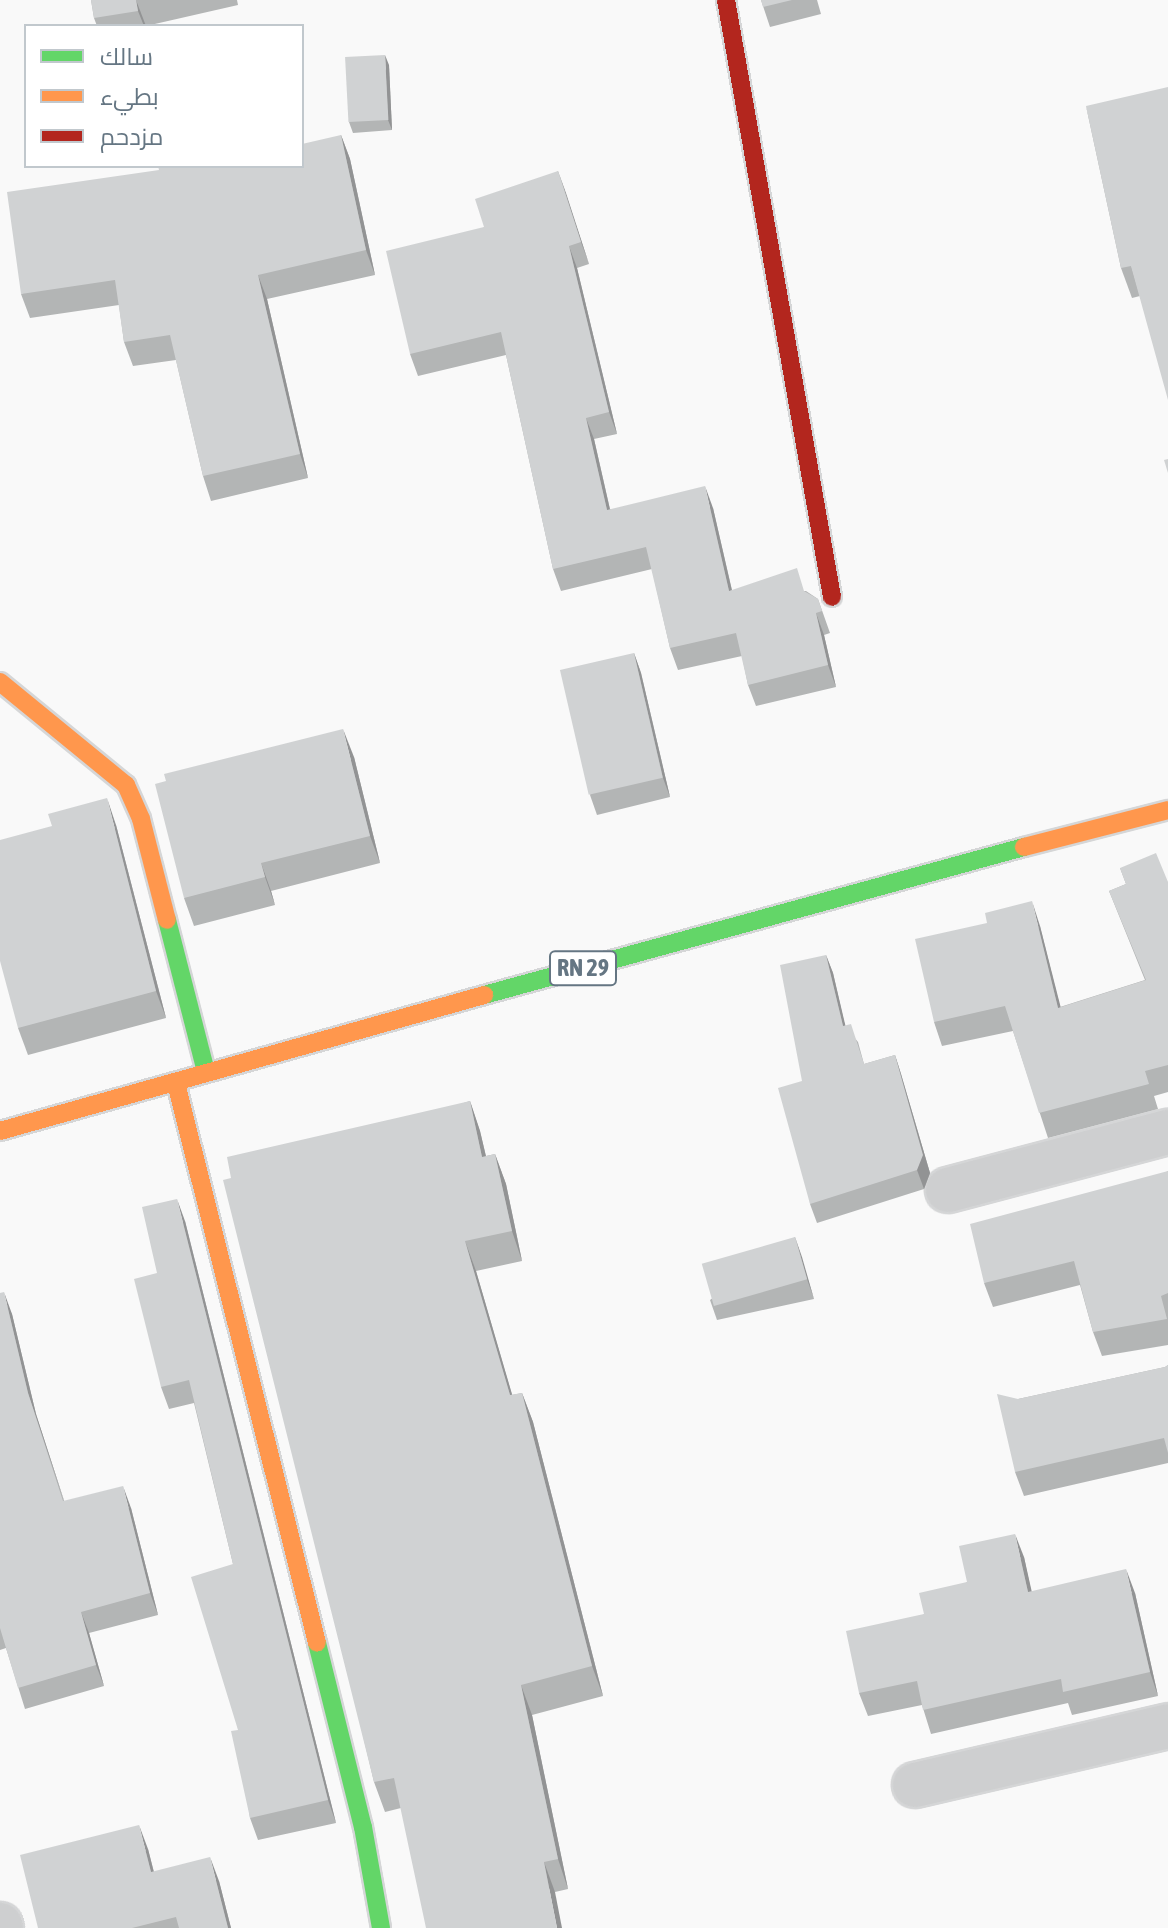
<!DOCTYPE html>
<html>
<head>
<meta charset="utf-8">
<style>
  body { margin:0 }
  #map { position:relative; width:1168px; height:1928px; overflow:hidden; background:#f9f9f9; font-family:"Asap Condensed",Cairo,sans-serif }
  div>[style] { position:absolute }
  .roads { filter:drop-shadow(2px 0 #d5d6d7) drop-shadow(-2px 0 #d5d6d7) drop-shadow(0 2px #d5d6d7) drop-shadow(0 -2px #d5d6d7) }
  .street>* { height:44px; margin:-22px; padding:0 22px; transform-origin:22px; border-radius:22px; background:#cecfd0 }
  .fast>* { height:18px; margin:-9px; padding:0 9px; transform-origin:9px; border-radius:9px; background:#63d668 }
  .slow>* { height:18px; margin:-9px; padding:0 9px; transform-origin:9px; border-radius:9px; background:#ff974d }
  .jam>* { height:18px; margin:-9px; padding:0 9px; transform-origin:9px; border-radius:9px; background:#b3261e }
  .wall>* { inset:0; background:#b3b5b5 }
  .shaded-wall>* { inset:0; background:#929394 }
  .building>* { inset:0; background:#d0d2d3; transform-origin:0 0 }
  span { translate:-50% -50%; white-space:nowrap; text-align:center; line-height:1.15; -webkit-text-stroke:8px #fff; paint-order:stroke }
  .shield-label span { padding:2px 6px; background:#fff; border:2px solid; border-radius:6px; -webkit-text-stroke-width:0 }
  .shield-label { font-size:24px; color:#657683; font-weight:700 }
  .legend { position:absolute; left:24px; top:24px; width:280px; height:144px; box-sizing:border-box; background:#fff; border:2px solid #c1c8cd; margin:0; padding:10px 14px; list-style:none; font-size:24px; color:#657683 }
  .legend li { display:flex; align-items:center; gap:16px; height:40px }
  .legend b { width:40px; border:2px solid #c1c8cd }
</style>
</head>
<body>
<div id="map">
  <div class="roads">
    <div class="street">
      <div style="left:948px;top:1190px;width:228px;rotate:-14.8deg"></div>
      <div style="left:915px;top:1785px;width:260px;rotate:-13.1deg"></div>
      <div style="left:0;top:1925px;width:3px;rotate:72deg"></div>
    </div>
    <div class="fast">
      <div style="left:167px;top:920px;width:157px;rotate:75.6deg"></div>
      <div style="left:484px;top:995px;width:560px;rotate:-15.33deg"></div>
      <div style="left:317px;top:1643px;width:190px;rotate:76deg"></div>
      <div style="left:363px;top:1827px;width:103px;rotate:79.9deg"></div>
    </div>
    <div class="slow">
      <div style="left:0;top:682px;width:163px;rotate:39.3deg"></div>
      <div style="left:126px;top:785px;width:37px;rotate:66deg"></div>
      <div style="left:141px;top:819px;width:104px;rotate:75.6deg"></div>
      <div style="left:1024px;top:847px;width:149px;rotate:-14.4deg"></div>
      <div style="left:176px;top:1083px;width:577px;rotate:75.87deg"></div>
      <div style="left:0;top:1131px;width:503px;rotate:-15.69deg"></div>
    </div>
    <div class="jam">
      <div style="left:726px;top:0;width:606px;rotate:79.93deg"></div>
    </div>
  </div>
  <div class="wall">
    <div style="clip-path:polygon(91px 0,237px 0,238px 5px,146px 26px,97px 26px,94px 18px)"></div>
    <div style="clip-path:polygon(761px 0,817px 0,821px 14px,770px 27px)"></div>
    <div style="clip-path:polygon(389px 65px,392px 130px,353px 133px,349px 122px)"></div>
    <div style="clip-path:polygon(1086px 106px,1140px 296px,1132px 298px,1121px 268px)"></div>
    <div style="clip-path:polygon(341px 135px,350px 159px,375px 275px,267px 299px,308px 478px,211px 501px,203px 476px,176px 360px,133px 366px,124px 342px,119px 305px,30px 318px,21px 294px,302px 166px)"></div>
    <div style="clip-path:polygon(558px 171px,589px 264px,577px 268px,617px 434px,594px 439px,610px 509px,713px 508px,732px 590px,806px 591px,818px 599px,830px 633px,824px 635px,836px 687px,756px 706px,748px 685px,742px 656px,678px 670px,670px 648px,652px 569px,561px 591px,553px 569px,506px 355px,418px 376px,410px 354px,484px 227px)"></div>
    <div style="clip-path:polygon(634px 653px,641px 673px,670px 797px,597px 815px,590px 795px)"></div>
    <div style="clip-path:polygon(354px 757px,380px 863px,271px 891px,275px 905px,194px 926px,184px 898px)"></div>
    <div style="clip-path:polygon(116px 825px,166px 1018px,28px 1055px,18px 1028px)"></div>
    <div style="clip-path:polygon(1120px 868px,1168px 882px,1168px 1092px,1154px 1096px,1158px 1109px,1048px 1138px,1013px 1031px,942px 1046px,934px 1022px,1040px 926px,1060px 1007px,1145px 980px,1109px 891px,1126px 884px)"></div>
    <div style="clip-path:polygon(826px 955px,833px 973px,845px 1026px,858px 1042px,864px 1064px,895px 1055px,901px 1074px,930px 1173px,924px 1189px,817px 1223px,810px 1204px,802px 1081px)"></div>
    <div style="clip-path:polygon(470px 1101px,480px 1131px,486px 1156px,495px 1154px,506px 1184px,522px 1261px,476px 1271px,512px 1395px,522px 1393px,533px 1422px,603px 1696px,532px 1715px,568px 1889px,555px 1892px,401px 1808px,385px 1812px,374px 1782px,231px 1178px)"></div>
    <div style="clip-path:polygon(1168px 1171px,1168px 1345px,1102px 1356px,1093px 1332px,1080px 1285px,993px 1307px,984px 1283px)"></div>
    <div style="clip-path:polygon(185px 1221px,336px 1823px,258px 1840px,250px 1818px,238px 1730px,233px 1564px,194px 1403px,169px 1409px,161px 1387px,157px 1273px)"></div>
    <div style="clip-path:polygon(795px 1237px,814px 1299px,717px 1320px,710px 1300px)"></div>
    <div style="clip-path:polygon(0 1293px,12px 1314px,36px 1414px,64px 1501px,131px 1508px,158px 1615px,89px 1633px,104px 1686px,25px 1709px,6px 1648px,0 1650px)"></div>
    <div style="clip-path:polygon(1168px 1365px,1168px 1463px,1024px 1496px,1015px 1472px,1018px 1399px,1165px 1367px)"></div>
    <div style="clip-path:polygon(1024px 1557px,1031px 1591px,1135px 1593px,1158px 1696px,1072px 1715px,1068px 1703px,931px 1734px,922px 1705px,868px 1716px,859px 1693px,924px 1614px,967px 1582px)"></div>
    <div style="clip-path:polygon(148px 1849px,154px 1872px,219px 1881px,231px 1928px,38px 1928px)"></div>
  </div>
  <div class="shaded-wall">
    <div style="clip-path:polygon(136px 0,146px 26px,144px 26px,138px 11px)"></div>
    <div style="clip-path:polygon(385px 55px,389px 65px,392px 130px,388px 120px)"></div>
    <div style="clip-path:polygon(341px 135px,350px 159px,375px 275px,366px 250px)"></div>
    <div style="clip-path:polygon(558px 171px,566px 193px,589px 264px,581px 242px)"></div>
    <div style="clip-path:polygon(569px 246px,577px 268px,617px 434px,609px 412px)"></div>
    <div style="clip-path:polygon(258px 275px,267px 299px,308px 478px,300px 454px)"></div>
    <div style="clip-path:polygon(586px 418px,594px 439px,615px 532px,607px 510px)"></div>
    <div style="clip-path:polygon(705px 486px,713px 508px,737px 613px,729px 591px)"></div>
    <div style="clip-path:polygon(816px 613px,824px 635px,836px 687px,828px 665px)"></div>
    <div style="clip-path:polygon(634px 653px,641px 673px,670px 797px,663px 778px)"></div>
    <div style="clip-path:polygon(343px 729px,354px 757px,380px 863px,370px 836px)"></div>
    <div style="clip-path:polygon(107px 798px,116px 825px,166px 1018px,156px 991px)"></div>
    <div style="clip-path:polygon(261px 863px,271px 891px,275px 905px,265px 877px)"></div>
    <div style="clip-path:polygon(1032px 901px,1040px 926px,1067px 1032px,1058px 1008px)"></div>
    <div style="clip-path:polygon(826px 955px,833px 973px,850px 1045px,843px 1026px)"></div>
    <div style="clip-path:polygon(895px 1055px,901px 1074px,930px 1173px,924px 1189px,917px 1170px)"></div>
    <div style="clip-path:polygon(470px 1101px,480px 1131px,493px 1187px,482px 1157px)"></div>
    <div style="clip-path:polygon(495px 1154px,506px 1184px,522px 1261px,512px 1231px)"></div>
    <div style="clip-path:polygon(177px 1199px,185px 1221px,336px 1823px,328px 1800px)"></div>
    <div style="clip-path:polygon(795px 1237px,802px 1257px,814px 1299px,807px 1279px)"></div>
    <div style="clip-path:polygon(465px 1241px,476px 1271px,521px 1425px,510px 1395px)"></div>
    <div style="clip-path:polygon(4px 1292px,12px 1314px,36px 1414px,71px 1522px,28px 1393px)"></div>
    <div style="clip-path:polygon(522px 1393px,533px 1422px,603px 1696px,592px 1666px)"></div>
    <div style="clip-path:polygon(123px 1486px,131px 1508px,158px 1615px,150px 1593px)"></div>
    <div style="clip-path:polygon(1015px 1534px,1024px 1557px,1037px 1615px,1028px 1592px)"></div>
    <div style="clip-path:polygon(1126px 1569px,1135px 1593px,1158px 1696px,1150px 1672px)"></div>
    <div style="clip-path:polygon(81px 1612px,89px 1633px,104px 1686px,96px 1665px)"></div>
    <div style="clip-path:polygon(521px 1685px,532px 1715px,568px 1889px,558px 1859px)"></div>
    <div style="clip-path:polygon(139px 1825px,148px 1849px,160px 1897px,151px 1872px)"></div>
    <div style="clip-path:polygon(210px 1857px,219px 1881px,231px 1928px,228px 1928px)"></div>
    <div style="clip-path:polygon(544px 1862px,555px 1892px,562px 1928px,557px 1928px)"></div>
  </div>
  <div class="building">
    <div style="clip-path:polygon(91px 0,136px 0,138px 11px,94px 18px)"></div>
    <div style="clip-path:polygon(761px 0,792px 0,763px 7px)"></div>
    <div style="left:385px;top:55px;width:65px;height:40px;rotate:87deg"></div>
    <div style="clip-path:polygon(1168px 87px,1168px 400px,1131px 266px,1121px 268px,1086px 106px)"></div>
    <div style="clip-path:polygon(341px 135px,366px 250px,258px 275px,300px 454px,203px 476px,170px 335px,124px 342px,115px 280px,21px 294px,7px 192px,159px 170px,158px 166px,302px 166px,302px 144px)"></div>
    <div style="clip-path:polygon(558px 171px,581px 242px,569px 246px,609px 412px,586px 418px,607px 510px,705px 486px,729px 591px,797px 568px,804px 591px,818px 599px,822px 611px,816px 613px,828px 665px,748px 685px,736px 633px,670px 648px,646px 547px,553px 569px,501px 332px,410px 354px,386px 251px,484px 227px,475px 199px)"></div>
    <div style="clip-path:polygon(1168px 459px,1168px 473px,1164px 460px)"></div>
    <div style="left:634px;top:653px;width:128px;height:76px;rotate:77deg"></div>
    <div style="clip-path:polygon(343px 729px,370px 836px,261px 863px,265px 877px,184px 898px,155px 784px,166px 781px,164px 774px)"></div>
    <div style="clip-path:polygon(107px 798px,156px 991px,18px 1028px,0 961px,0 840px,52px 826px,48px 814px)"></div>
    <div style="clip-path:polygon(1156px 853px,1168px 882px,1168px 1065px,1145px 1071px,1149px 1084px,1039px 1113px,1005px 1006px,934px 1022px,915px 939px,987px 923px,985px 913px,1032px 901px,1058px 1008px,1146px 980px,1109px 891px,1126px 884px,1120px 868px)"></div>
    <div style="clip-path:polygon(826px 955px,843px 1026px,851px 1024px,864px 1064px,895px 1055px,923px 1155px,917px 1170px,810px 1204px,778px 1088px,802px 1081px,780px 965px)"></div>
    <div style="clip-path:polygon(470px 1101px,482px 1157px,495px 1154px,512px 1231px,465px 1241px,510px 1395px,522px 1393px,592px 1666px,521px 1685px,558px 1859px,544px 1862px,557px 1928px,426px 1928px,394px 1778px,374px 1782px,223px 1180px,231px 1178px,227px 1157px)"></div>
    <div style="clip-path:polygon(1168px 1171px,1168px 1293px,1161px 1296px,1167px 1319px,1093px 1332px,1074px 1261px,984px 1283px,970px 1224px)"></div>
    <div style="clip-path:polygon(177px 1199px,328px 1800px,250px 1818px,231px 1731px,238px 1730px,191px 1577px,233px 1564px,189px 1380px,161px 1387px,134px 1279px,157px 1273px,142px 1207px)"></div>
    <div style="left:795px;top:1237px;width:44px;height:97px;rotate:74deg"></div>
    <div style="clip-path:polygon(4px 1292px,28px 1393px,63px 1501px,123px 1486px,150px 1593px,81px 1612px,96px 1665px,18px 1688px,0 1628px,0 1293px)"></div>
    <div style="clip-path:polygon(1168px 1365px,1168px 1453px,1164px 1438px,1015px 1472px,997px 1394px,1018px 1399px,1165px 1367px)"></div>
    <div style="clip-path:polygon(1015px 1534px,1028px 1592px,1126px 1569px,1150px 1672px,1063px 1692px,1061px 1679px,923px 1710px,917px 1681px,859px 1693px,846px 1631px,924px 1614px,919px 1593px,967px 1582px,959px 1546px)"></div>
    <div style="clip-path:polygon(139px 1825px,151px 1872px,210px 1857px,228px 1928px,179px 1928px,176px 1917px,132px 1928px,38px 1928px,20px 1855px)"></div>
  </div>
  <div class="shield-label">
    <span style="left:583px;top:968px">RN 29</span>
  </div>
  <ul class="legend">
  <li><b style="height:10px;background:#63d668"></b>سالك</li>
  <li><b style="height:10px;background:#ff974d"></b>بطيء</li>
  <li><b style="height:10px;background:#b3261e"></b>مزدحم</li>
  </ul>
</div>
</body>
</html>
